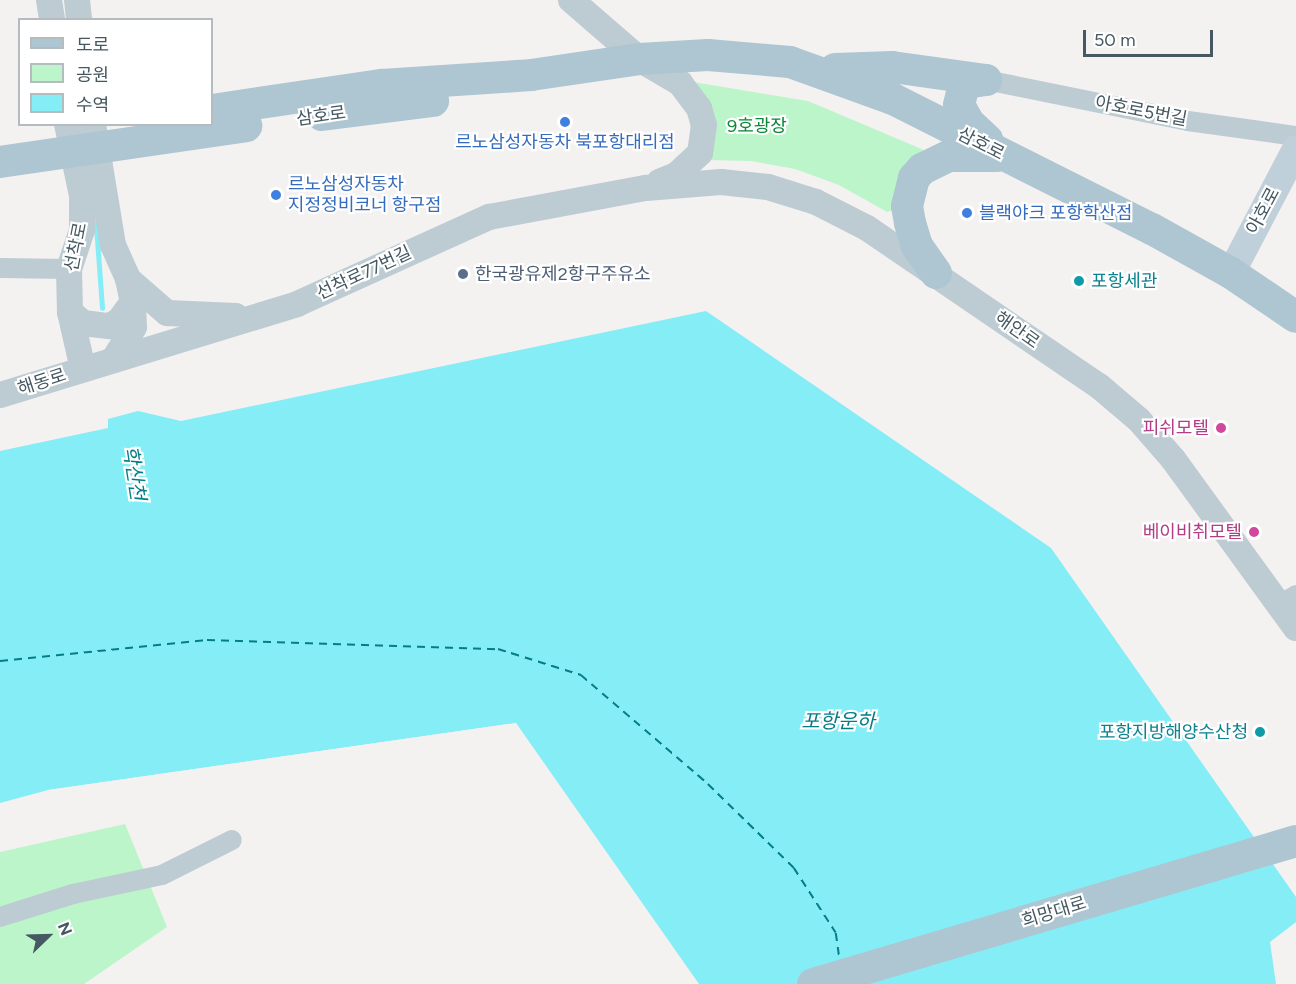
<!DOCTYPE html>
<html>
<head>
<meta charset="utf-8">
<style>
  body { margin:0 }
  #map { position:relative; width:1296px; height:984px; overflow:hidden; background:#f4f1f1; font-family:Figtree,"Noto Sans KR",sans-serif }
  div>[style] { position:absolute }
  .green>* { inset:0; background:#bcf5ca }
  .water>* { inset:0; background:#84edf6 }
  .pier>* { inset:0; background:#f4f1f1 }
  .stream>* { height:5px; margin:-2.5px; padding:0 2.5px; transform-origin:2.5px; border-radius:2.5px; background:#84edf6 }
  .ferry>* { height:1.5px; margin-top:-0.75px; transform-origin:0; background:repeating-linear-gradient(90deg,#057d87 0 8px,transparent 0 14px) }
  .minor>* { height:20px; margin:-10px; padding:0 10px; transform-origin:10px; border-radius:10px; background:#bdcbd2 }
  .tertiary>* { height:26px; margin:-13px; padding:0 13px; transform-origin:13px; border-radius:13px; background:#bdcbd2 }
  .secondary>* { height:28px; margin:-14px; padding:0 14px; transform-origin:14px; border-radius:14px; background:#c0d0da }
  .primary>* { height:32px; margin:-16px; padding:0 16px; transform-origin:16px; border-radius:16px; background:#aec5d2 }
  .dots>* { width:16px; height:16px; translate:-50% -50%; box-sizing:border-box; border:3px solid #fff; border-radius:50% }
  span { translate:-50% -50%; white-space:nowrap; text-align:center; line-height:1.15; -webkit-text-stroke:4.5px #fff; paint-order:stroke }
  .street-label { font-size:18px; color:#465861 }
  .park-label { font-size:18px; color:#0d873a }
  .shop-label { font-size:18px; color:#366cbe }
  .left { translate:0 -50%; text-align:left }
  .service-label { font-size:18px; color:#4e5e75 }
  .culture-label { font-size:18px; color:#0d838f }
  .right { translate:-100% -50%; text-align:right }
  .hotel-label { font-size:18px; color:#b23c85 }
  .water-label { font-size:20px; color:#057d87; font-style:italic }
  .legend { position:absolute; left:18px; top:18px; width:195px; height:108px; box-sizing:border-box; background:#fff; border:2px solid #b5bcc0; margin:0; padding:8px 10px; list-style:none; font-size:18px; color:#465861 }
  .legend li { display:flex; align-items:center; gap:12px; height:30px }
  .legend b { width:30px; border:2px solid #b5bcc0 }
  .north { position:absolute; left:18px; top:906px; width:60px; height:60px; -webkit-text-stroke:4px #fff; paint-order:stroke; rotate:67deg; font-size:16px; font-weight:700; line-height:24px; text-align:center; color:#465861 }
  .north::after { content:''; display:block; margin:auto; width:21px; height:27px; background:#465861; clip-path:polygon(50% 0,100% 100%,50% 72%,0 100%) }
  .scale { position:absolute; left:1083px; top:30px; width:130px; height:27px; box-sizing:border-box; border:3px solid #465861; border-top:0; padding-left:8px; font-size:18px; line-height:21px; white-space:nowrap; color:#465861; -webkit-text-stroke:4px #fff; paint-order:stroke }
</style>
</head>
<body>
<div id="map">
  <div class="green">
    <div style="clip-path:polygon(693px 82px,808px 101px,924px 150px,899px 208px,887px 212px,839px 185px,795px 169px,751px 161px,708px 160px)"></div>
    <div style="clip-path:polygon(125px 824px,167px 927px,84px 984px,0 984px,0 852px)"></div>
  </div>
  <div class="water">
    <div style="clip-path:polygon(706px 311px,1051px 548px,1296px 897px,1296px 922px,1270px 942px,1276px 984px,699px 984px,516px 723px,48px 790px,0 803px,0 451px,108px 428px,108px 419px,138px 411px,181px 421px)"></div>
  </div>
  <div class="pier">
    <div style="clip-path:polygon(516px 723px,532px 748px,515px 727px,49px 793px,48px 790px)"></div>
  </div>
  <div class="stream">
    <div style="left:95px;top:212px;width:96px;rotate:85.8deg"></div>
  </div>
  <div class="ferry">
    <div style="left:0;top:661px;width:208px;rotate:-5.8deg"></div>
    <div style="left:207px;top:640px;width:291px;rotate:1.8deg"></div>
    <div style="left:498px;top:649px;width:87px;rotate:17.4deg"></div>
    <div style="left:581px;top:675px;width:167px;rotate:40.6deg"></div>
    <div style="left:708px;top:784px;width:120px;rotate:44.3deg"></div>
    <div style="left:794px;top:868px;width:77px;rotate:57.1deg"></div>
    <div style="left:836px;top:933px;width:28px;rotate:82deg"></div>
  </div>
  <div class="minor">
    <div style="left:986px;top:80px;width:206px;rotate:11.5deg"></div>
    <div style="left:1188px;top:121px;width:109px;rotate:7.9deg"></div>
    <div style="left:0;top:268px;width:69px;rotate:0.8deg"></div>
    <div style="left:1280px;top:605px;width:19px;rotate:-32deg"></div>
    <div style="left:0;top:917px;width:77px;rotate:-17.5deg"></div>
    <div style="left:73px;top:894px;width:91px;rotate:-12.1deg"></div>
    <div style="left:162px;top:875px;width:78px;rotate:-26.6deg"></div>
  </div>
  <div class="tertiary">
    <div style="left:49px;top:0;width:20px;rotate:81deg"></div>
    <div style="left:77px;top:0;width:20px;rotate:84deg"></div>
    <div style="left:571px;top:0;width:90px;rotate:40.9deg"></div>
    <div style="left:639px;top:59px;width:48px;rotate:30.3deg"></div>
    <div style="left:680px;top:83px;width:31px;rotate:53deg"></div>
    <div style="left:699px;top:108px;width:18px;rotate:74deg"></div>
    <div style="left:704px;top:125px;width:28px;rotate:98deg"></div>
    <div style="left:700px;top:153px;width:33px;rotate:137deg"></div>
    <div style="left:676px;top:175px;width:18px;rotate:158deg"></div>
    <div style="left:67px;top:124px;width:74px;rotate:78.2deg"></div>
    <div style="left:82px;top:196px;width:34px;rotate:90deg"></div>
    <div style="left:82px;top:230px;width:41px;rotate:108.4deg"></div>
    <div style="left:69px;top:269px;width:43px;rotate:88.7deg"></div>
    <div style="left:70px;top:312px;width:58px;rotate:77.2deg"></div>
    <div style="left:93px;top:124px;width:123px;rotate:80.6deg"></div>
    <div style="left:113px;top:245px;width:37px;rotate:66deg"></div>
    <div style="left:128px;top:279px;width:24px;rotate:78deg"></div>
    <div style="left:133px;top:302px;width:25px;rotate:88deg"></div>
    <div style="left:134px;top:327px;width:39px;rotate:122deg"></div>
    <div style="left:128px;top:279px;width:52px;rotate:41.1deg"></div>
    <div style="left:167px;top:313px;width:69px;rotate:2.5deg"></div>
    <div style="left:70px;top:312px;width:17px;rotate:40deg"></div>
    <div style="left:83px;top:323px;width:26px;rotate:7deg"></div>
    <div style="left:109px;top:326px;width:11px;rotate:-27deg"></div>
    <div style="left:119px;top:321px;width:24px;rotate:-54deg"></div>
    <div style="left:0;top:395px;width:311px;rotate:-17deg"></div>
    <div style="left:297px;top:304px;width:211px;rotate:-24.4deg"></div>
    <div style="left:489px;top:217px;width:160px;rotate:-10.5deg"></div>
    <div style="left:646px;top:188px;width:75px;rotate:-4.6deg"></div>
    <div style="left:721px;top:182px;width:47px;rotate:6.1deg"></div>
    <div style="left:768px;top:187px;width:50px;rotate:17.4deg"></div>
    <div style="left:816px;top:202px;width:57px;rotate:27deg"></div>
    <div style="left:867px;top:228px;width:281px;rotate:34.3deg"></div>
    <div style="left:1099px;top:386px;width:52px;rotate:40.4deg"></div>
    <div style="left:1139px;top:420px;width:52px;rotate:48.9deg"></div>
    <div style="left:1173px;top:459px;width:209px;rotate:54deg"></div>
  </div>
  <div class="secondary">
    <div style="left:1231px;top:273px;width:140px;rotate:-62.3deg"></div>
  </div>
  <div class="primary">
    <div style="left:835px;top:69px;width:57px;rotate:-2deg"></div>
    <div style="left:892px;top:67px;width:95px;rotate:7.9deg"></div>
    <div style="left:986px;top:80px;width:15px;rotate:172deg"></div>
    <div style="left:971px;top:82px;width:10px;rotate:143deg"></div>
    <div style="left:963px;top:88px;width:17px;rotate:103deg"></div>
    <div style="left:959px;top:105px;width:21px;rotate:61deg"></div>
    <div style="left:969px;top:123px;width:25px;rotate:43deg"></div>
    <div style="left:212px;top:110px;width:172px;rotate:-8.4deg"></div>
    <div style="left:382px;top:85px;width:149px;rotate:-3.8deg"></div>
    <div style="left:531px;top:75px;width:109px;rotate:-8.4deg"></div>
    <div style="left:639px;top:59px;width:69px;rotate:-3.3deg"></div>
    <div style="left:708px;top:55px;width:82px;rotate:4.9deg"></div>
    <div style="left:790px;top:62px;width:109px;rotate:19.8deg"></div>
    <div style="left:893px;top:99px;width:290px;rotate:26.7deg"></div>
    <div style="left:1152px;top:229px;width:90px;rotate:29.1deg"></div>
    <div style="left:1231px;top:273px;width:78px;rotate:34.1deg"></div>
    <div style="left:322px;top:115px;width:112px;rotate:-7.2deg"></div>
    <div style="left:0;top:162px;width:249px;rotate:-8.3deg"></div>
    <div style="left:936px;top:273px;width:33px;rotate:-125deg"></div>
    <div style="left:917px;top:246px;width:24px;rotate:-107deg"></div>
    <div style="left:910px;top:223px;width:17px;rotate:-100deg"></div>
    <div style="left:907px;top:206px;width:29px;rotate:-76deg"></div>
    <div style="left:914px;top:178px;width:12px;rotate:-48deg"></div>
    <div style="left:922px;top:169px;width:30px;rotate:-26deg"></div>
    <div style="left:949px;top:156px;width:48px"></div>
    <div style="left:813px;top:984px;width:504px;rotate:-16.49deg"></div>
  </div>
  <div class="dots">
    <div style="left:565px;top:122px;background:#3f7fe0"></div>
    <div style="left:276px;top:195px;background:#3f7fe0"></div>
    <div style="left:967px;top:213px;background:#3f7fe0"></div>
    <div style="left:463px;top:274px;background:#5c6f8a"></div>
    <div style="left:1079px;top:281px;background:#0f9aa8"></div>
    <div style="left:1221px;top:428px;background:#d1479c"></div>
    <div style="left:1254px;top:532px;background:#d1479c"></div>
    <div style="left:1260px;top:732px;background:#0f9aa8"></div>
  </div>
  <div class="street-label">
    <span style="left:1141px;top:111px;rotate:11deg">아호로5번길</span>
    <span style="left:321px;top:116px;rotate:-8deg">삼호로</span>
    <span style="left:981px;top:144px;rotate:27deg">삼호로</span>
    <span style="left:1263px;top:211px;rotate:-62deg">아호로</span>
    <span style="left:76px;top:247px;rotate:-79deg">선착로</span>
    <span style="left:364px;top:273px;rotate:-25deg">선착로77번길</span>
    <span style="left:1017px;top:330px;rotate:35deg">해안로</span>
    <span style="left:42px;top:382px;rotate:-18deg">해동로</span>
    <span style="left:1054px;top:912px;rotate:-17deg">희망대로</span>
  </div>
  <div class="park-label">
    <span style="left:757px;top:126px">9호광장</span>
  </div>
  <div class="shop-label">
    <span style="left:565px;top:142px">르노삼성자동차 북포항대리점</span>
    <span class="left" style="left:288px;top:195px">르노삼성자동차<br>지정정비코너 항구점</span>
    <span class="left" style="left:979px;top:213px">블랙야크 포항학산점</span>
  </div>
  <div class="service-label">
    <span class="left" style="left:475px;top:274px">한국광유제2항구주유소</span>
  </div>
  <div class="culture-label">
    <span class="left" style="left:1091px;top:281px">포항세관</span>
    <span class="right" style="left:1248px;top:732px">포항지방해양수산청</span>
  </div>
  <div class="hotel-label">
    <span class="right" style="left:1209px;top:428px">피쉬모텔</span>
    <span class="right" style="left:1242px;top:532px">베이비취모텔</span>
  </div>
  <div class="water-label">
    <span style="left:134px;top:473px;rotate:81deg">학산천</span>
    <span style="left:838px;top:721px">포항운하</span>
  </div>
  <ul class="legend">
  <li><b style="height:8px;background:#aec5d2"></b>도로</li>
  <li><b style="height:16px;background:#bcf5ca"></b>공원</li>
  <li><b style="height:16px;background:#84edf6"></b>수역</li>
  </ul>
  <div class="north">N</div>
  <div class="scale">50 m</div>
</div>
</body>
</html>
